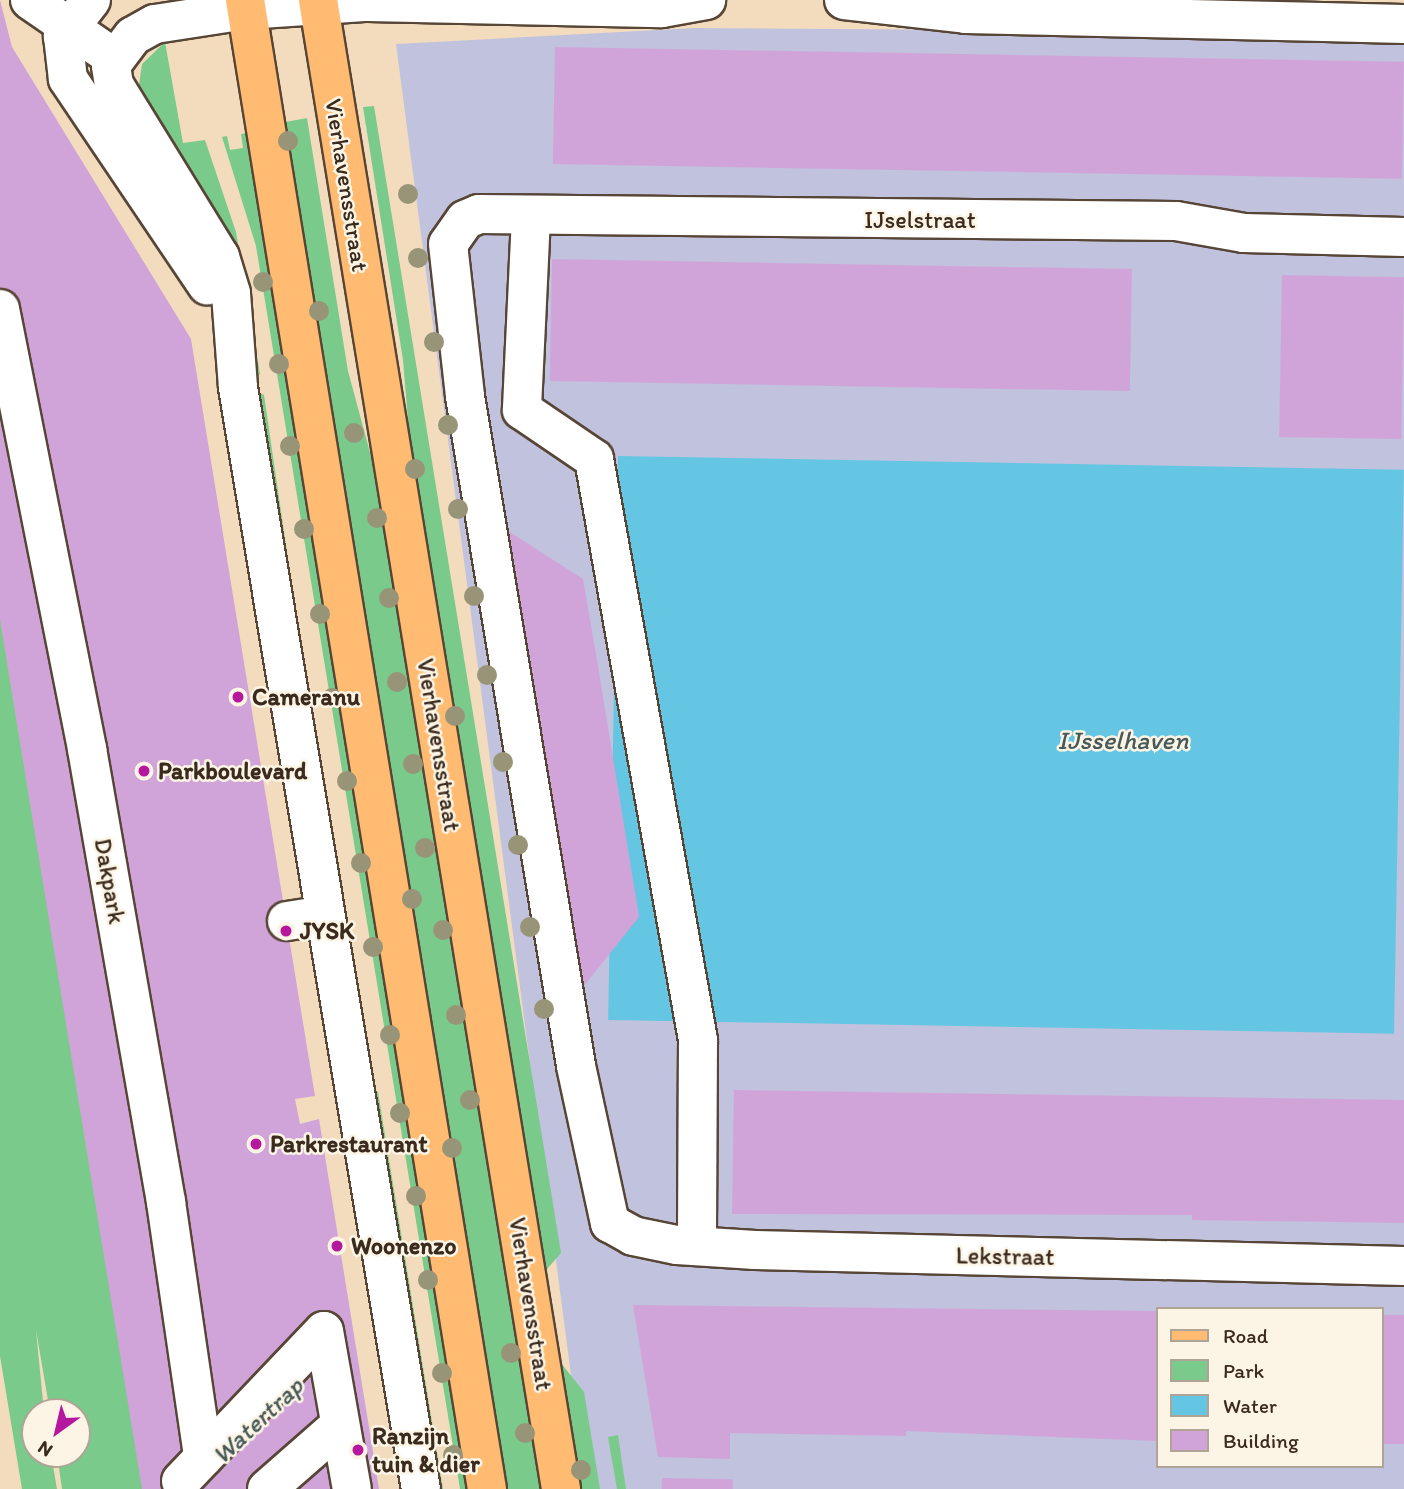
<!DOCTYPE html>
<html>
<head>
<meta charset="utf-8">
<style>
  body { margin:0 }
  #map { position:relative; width:1404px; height:1489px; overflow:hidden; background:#f3dcbe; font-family:Itim,sans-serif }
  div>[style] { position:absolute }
  .industrial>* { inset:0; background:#c1c2dd }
  .green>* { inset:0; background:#7aca8b }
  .water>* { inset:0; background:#65c6e3; transform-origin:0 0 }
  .building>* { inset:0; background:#d0a4d9; transform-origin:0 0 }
  .roads { filter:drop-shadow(2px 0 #574536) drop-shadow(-2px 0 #574536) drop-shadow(0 2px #574536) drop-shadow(0 -2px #574536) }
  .minor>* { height:38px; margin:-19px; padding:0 19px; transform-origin:19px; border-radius:19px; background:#fff }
  .major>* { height:38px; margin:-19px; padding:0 19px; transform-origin:19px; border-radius:19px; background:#ffbb71 }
  .trees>* { width:20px; height:20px; margin:-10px; border-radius:50%; background:#989478 }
  .dots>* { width:19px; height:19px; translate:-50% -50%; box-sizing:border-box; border:4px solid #fcf5e5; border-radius:50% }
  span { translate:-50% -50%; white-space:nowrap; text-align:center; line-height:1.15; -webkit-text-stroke:5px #fcf5e5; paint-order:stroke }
  .street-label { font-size:24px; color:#3b2a1e }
  .poi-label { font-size:24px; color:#3b2a1e; font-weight:700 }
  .left { translate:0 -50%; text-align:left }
  .water-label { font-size:26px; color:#485959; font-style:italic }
  .legend { position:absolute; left:1156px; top:1307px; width:228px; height:161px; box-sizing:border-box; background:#fcf5e5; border:2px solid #afa495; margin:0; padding:9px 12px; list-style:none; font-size:21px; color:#3b2a1e }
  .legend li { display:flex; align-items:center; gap:14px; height:35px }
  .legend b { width:35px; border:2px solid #afa495 }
  .north { position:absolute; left:21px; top:1398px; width:70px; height:70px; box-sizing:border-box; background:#fcf5e5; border:2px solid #afa495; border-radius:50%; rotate:214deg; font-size:19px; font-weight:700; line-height:28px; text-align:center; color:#3b2a1e }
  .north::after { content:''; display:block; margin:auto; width:24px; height:32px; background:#b5179e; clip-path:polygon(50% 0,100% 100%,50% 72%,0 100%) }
</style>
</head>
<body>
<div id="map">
  <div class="industrial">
    <div style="clip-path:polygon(evenodd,695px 28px,1404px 33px,1404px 1489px,586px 1489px,396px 44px,695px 28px,1157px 1309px,1381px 1309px,1381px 1466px,1157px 1466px,1157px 1309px)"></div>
  </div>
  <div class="green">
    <div style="clip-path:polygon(165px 42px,183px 143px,205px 140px,236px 232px,260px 374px,256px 379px,138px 92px,142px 64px)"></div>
    <div style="clip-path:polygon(374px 106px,561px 1253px,541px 1276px,414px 491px,403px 360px,363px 107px)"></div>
    <div style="clip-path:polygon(307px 118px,348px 371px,383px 501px,546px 1489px,500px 1489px,275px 124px)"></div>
    <div style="clip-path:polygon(247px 133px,469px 1489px,460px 1489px,256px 246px,222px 137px,227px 136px,230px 150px,243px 148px,241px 134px)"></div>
    <div style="clip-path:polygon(258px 392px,264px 395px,306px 682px)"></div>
    <div style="clip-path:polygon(0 407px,159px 1489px,62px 1489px,57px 1454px,77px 1454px,77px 1412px,50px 1412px,36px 1330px,44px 1412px,35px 1412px,35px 1454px,51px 1454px,57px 1489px,22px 1489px,0 1356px)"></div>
    <div style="clip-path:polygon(372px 1089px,378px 1092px,443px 1489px,433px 1489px)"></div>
    <div style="clip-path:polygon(557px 1358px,584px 1392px,600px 1489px,576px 1489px)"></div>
    <div style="clip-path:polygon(618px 1435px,626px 1489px,617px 1489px,608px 1437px)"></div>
  </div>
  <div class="water">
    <div style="left:618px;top:456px;width:786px;height:564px;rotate:1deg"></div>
  </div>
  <div class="building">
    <div style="clip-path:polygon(0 0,12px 47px,191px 339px,315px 1096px,295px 1099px,300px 1124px,319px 1119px,379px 1489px,142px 1489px,0 620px)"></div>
    <div style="left:555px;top:47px;width:849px;height:117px;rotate:1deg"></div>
    <div style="left:552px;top:259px;width:580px;height:122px;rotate:1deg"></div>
    <div style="left:1282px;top:275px;width:122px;height:162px;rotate:1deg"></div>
    <div style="clip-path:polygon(508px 531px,583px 579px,598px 666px,639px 917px,583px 987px,549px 779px,542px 779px,536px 742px,542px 739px)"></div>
    <div style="clip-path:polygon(734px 1090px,1404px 1100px,1404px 1223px,1192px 1220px,1192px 1215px,732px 1214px)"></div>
    <div style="clip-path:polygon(633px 1305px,1157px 1311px,1157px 1441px,906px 1431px,906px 1436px,730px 1433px,730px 1459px,658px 1457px)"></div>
    <div style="left:1381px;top:1315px;width:23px;height:129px"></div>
    <div style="left:662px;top:1478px;width:71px;height:11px;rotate:1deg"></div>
  </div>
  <div class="roads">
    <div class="minor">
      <div style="left:30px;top:0;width:102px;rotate:34.6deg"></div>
      <div style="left:91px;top:0;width:46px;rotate:127.9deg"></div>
      <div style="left:63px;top:36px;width:43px;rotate:83.4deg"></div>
      <div style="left:68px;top:79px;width:249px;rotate:56deg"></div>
      <div style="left:844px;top:0;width:123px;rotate:6.5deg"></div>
      <div style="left:966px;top:14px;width:438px;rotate:1.3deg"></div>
      <div style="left:531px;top:217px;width:193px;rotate:92.7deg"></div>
      <div style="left:522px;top:410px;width:87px;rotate:34.2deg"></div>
      <div style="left:594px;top:459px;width:590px;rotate:79.85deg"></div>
      <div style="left:698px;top:1040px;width:206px;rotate:90.3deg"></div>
      <div style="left:1404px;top:237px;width:160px;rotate:-178.6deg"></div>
      <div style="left:1244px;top:233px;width:69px;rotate:-170deg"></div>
      <div style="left:1176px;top:221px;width:697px;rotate:-179.42deg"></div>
      <div style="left:479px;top:214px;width:15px;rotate:157deg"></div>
      <div style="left:465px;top:220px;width:29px;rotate:125deg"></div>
      <div style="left:448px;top:244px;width:153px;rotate:83.6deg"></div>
      <div style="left:465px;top:396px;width:679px;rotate:80.59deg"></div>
      <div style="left:576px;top:1066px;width:161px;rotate:77.8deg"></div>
      <div style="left:610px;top:1223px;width:26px;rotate:29deg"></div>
      <div style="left:633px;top:1236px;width:45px;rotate:11.6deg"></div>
      <div style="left:677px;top:1245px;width:78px;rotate:3.7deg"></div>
      <div style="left:755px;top:1250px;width:649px;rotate:1.41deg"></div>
      <div style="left:0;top:309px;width:449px;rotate:78.8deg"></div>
      <div style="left:87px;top:749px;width:460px;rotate:80.1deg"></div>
      <div style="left:166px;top:1202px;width:258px;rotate:81.7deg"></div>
      <div style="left:287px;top:921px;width:36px;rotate:-9deg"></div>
      <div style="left:324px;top:1331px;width:160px;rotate:80deg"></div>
      <div style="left:181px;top:1481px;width:207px;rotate:-46.4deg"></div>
      <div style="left:267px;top:1489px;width:97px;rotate:-41.2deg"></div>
      <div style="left:421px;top:1489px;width:1117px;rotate:-99.43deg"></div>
      <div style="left:238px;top:387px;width:94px;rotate:-94.3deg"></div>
      <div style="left:231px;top:293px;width:38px;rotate:-107deg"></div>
      <div style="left:220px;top:257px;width:202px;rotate:-121.6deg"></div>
      <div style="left:114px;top:85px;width:20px;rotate:-99deg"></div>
      <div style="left:111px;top:65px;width:36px;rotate:-53deg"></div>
      <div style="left:133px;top:36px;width:25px;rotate:-29deg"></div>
      <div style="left:155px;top:24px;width:92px;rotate:-8.7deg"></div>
      <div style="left:246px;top:10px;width:122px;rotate:-3.8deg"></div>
      <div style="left:368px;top:2px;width:294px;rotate:1.2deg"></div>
      <div style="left:662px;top:8px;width:45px;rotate:-10.3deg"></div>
    </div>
    <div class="major">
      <div style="left:245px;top:0;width:1509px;rotate:80.77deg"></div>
      <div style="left:318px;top:0;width:1509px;rotate:80.73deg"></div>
    </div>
  </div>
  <div class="trees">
    <div style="left:288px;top:141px"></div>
    <div style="left:408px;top:194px"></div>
    <div style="left:418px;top:258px"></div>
    <div style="left:263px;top:282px"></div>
    <div style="left:319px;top:311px"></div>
    <div style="left:434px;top:342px"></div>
    <div style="left:279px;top:364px"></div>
    <div style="left:448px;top:425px"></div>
    <div style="left:354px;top:433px"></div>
    <div style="left:290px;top:446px"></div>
    <div style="left:415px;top:469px"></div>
    <div style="left:458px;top:509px"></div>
    <div style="left:377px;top:518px"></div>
    <div style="left:304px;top:529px"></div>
    <div style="left:474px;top:596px"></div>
    <div style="left:389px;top:598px"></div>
    <div style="left:320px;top:614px"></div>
    <div style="left:487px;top:675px"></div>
    <div style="left:397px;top:682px"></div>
    <div style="left:332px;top:698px"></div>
    <div style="left:455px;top:716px"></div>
    <div style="left:503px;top:762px"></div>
    <div style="left:413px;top:764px"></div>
    <div style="left:347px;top:781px"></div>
    <div style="left:518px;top:845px"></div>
    <div style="left:425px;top:848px"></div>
    <div style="left:361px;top:863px"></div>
    <div style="left:412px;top:899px"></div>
    <div style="left:530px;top:927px"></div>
    <div style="left:443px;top:930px"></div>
    <div style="left:373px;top:947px"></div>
    <div style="left:544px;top:1009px"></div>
    <div style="left:456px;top:1015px"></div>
    <div style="left:390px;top:1035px"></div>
    <div style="left:470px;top:1100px"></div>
    <div style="left:400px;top:1113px"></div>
    <div style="left:452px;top:1148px"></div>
    <div style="left:416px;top:1196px"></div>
    <div style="left:428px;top:1280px"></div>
    <div style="left:511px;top:1353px"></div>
    <div style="left:442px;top:1373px"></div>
    <div style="left:525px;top:1433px"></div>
    <div style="left:453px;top:1455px"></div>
    <div style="left:581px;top:1470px"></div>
  </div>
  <div class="dots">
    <div style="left:238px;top:697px;background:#b5179e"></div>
    <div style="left:144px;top:771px;background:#b5179e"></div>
    <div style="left:286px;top:931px;background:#b5179e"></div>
    <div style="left:256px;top:1144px;background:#b5179e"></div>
    <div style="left:337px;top:1246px;background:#b5179e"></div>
    <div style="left:358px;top:1450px;background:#b5179e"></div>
  </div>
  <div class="street-label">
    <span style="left:347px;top:185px;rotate:81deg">Vierhavensstraat</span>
    <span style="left:920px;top:220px">IJselstraat</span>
    <span style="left:439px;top:745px;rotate:81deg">Vierhavensstraat</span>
    <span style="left:110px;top:881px;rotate:80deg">Dakpark</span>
    <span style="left:1005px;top:1256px;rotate:1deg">Lekstraat</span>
    <span style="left:531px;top:1304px;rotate:81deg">Vierhavensstraat</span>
  </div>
  <div class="poi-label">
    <span class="left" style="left:252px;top:697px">Cameranu</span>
    <span class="left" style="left:158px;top:771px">Parkboulevard</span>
    <span class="left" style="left:300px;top:931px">JYSK</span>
    <span class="left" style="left:270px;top:1144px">Parkrestaurant</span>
    <span class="left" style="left:351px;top:1246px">Woonenzo</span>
    <span class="left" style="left:372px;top:1450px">Ranzijn<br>tuin &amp; dier</span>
  </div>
  <div class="water-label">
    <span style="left:1123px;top:741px">IJsselhaven</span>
    <span style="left:258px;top:1421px;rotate:-43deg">Watertrap</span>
  </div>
  <ul class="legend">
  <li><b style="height:9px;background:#ffbb71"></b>Road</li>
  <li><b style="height:19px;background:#7aca8b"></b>Park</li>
  <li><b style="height:19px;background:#65c6e3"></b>Water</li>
  <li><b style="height:19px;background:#d0a4d9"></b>Building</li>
  </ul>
  <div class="north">N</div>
</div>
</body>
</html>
